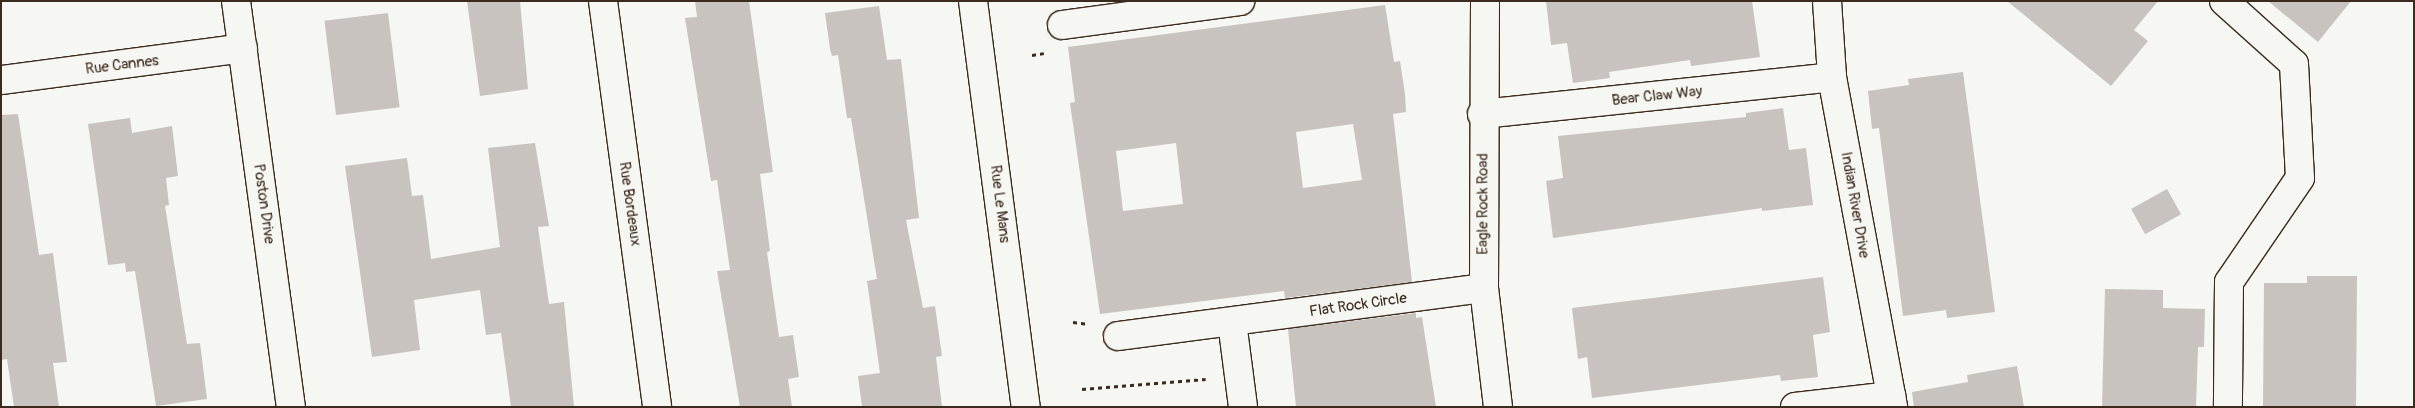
<!DOCTYPE html>
<html>
<head>
<meta charset="utf-8">
<style>
  body { margin:0 }
  #map { position:relative; width:2415px; height:408px; overflow:hidden; background:#f6f6f2; font-family:Pangolin,sans-serif }
  div>[style] { position:absolute }
  .building>* { inset:0; background:#c8c3be; transform-origin:0 0 }
  .path>* { height:3px; margin-top:-1.5px; transform-origin:0; background:repeating-linear-gradient(90deg,#3b2a1e 0 4px,transparent 0 8px) }
  .roads { filter:drop-shadow(1px 0 #3b2a1e) drop-shadow(-1px 0 #3b2a1e) drop-shadow(0 1px #3b2a1e) drop-shadow(0 -1px #3b2a1e) }
  .minor>* { height:28px; margin:-14px; padding:0 14px; transform-origin:14px; border-radius:14px; background:#f6f6f2 }
  span { translate:-50% -50%; white-space:nowrap; text-align:center; line-height:1.15; -webkit-text-stroke:4px #f6f6f2; paint-order:stroke }
  .street-label { font-size:15px; color:#3b2a1e }
  .frame { position:absolute; inset:0; border:2px solid #3b2a1e; pointer-events:none }
</style>
</head>
<body>
<div id="map">
  <div class="building">
    <div style="clip-path:polygon(467px 1px,520px 1px,528px 89px,480px 96px)"></div>
    <div style="clip-path:polygon(695px 1px,749px 1px,773px 172px,760px 174px,770px 251px,767px 252px,779px 337px,793px 335px,799px 377px,788px 379px,792px 407px,740px 407px,717px 271px,730px 270px,717px 180px,711px 181px,685px 18px,697px 17px)"></div>
    <div style="clip-path:polygon(1546px 1px,1752px 1px,1760px 57px,1691px 66px,1690px 60px,1609px 72px,1610px 78px,1573px 83px,1567px 43px,1551px 45px)"></div>
    <div style="clip-path:polygon(2007px 1px,2158px 1px,2134px 30px,2148px 41px,2111px 86px)"></div>
    <div style="clip-path:polygon(2268px 1px,2351px 1px,2318px 42px)"></div>
    <div style="clip-path:polygon(evenodd,1385px 5px,1394px 62px,1400px 61px,1405px 94px,1406px 112px,1393px 114px,1412px 282px,1285px 298px,1284px 291px,1100px 314px,1070px 103px,1075px 102px,1068px 47px,1385px 5px,1353px 124px,1362px 180px,1303px 188px,1296px 132px,1353px 124px,1385px 5px,1176px 143px,1183px 204px,1123px 211px,1116px 151px,1176px 143px)"></div>
    <div style="clip-path:polygon(879px 6px,887px 60px,901px 59px,919px 218px,906px 220px,923px 308px,935px 306px,942px 356px,936px 357px,942px 407px,862px 407px,858px 376px,880px 373px,867px 281px,877px 279px,851px 118px,847px 118px,838px 55px,832px 56px,830px 49px,825px 13px)"></div>
    <div style="left:388px;top:13px;width:95px;height:64px;rotate:83deg"></div>
    <div style="clip-path:polygon(1963px 72px,1995px 312px,1947px 318px,1946px 310px,1903px 316px,1879px 128px,1872px 129px,1868px 91px,1909px 85px,1908px 79px)"></div>
    <div style="clip-path:polygon(1783px 108px,1789px 150px,1806px 148px,1813px 205px,1762px 211px,1762px 208px,1553px 238px,1546px 181px,1563px 178px,1558px 136px,1746px 117px,1746px 113px)"></div>
    <div style="clip-path:polygon(18px 114px,39px 255px,53px 253px,67px 362px,53px 363px,59px 407px,14px 407px,7px 359px,1px 360px,1px 115px)"></div>
    <div style="clip-path:polygon(130px 118px,132px 133px,172px 126px,178px 176px,166px 178px,169px 205px,165px 206px,187px 344px,200px 343px,207px 399px,156px 406px,135px 271px,126px 272px,125px 263px,108px 265px,88px 124px)"></div>
    <div style="clip-path:polygon(535px 143px,549px 226px,538px 227px,549px 304px,564px 302px,574px 407px,511px 407px,501px 333px,486px 335px,480px 290px,414px 300px,420px 350px,372px 357px,345px 166px,407px 158px,412px 196px,423px 195px,431px 259px,500px 247px,488px 148px)"></div>
    <div style="left:2167px;top:189px;width:29px;height:41px;rotate:61deg"></div>
    <div style="clip-path:polygon(2307px 276px,2357px 276px,2356px 407px,2263px 407px,2264px 283px,2307px 283px)"></div>
    <div style="clip-path:polygon(1823px 277px,1830px 332px,1813px 335px,1818px 377px,1781px 381px,1780px 375px,1592px 398px,1587px 357px,1578px 359px,1572px 308px)"></div>
    <div style="clip-path:polygon(2105px 289px,2163px 290px,2163px 308px,2205px 309px,2204px 347px,2198px 347px,2196px 407px,2102px 407px)"></div>
    <div style="clip-path:polygon(1416px 313px,1416px 318px,1422px 317px,1436px 407px,1296px 407px,1288px 329px)"></div>
    <div style="clip-path:polygon(2017px 366px,2024px 407px,1914px 407px,1912px 392px,1968px 382px,1967px 375px)"></div>
  </div>
  <div class="path">
    <div style="left:1032px;top:55px;width:12px;rotate:-9deg"></div>
    <div style="left:1073px;top:322px;width:16px;rotate:7deg"></div>
    <div style="left:1082px;top:389px;width:124px;rotate:-4.6deg"></div>
  </div>
  <div class="roads">
    <div class="minor">
      <div style="left:236px;top:1px;width:410px;rotate:82.3deg"></div>
      <div style="left:603px;top:1px;width:410px;rotate:82.4deg"></div>
      <div style="left:973px;top:1px;width:409px;rotate:82.6deg"></div>
      <div style="left:1485px;top:1px;width:287px;rotate:90.2deg"></div>
      <div style="left:1484px;top:288px;width:120px;rotate:83.3deg"></div>
      <div style="left:1827px;top:1px;width:76px;rotate:86.2deg"></div>
      <div style="left:1832px;top:77px;width:336px;rotate:79.5deg"></div>
      <div style="left:2224px;top:1px;width:94px;rotate:42deg"></div>
      <div style="left:2294px;top:64px;width:114px;rotate:87deg"></div>
      <div style="left:2300px;top:178px;width:126px;rotate:124.3deg"></div>
      <div style="left:2229px;top:282px;width:125px;rotate:90.5deg"></div>
      <div style="left:1062px;top:25px;width:180px;rotate:-7.7deg"></div>
      <div style="left:1px;top:80px;width:244px;rotate:-7.5deg"></div>
      <div style="left:1482px;top:114px;width:352px;rotate:-6deg"></div>
      <div style="left:1232px;top:322px;width:86px;rotate:82.6deg"></div>
      <div style="left:1118px;top:336px;width:369px;rotate:-7.5deg"></div>
      <div style="left:1795px;top:407px;width:97px;rotate:-6.5deg"></div>
    </div>
  </div>
  <div class="street-label">
    <span style="left:122px;top:65px;rotate:-7deg">Rue Cannes</span>
    <span style="left:1657px;top:96px;rotate:-6deg">Bear Claw Way</span>
    <span style="left:264px;top:204px;rotate:82deg">Poston Drive</span>
    <span style="left:630px;top:204px;rotate:82deg">Rue Bordeaux</span>
    <span style="left:1000px;top:204px;rotate:83deg">Rue Le Mans</span>
    <span style="left:1483px;top:204px;rotate:-90deg">Eagle Rock Road</span>
    <span style="left:1855px;top:205px;rotate:80deg">Indian River Drive</span>
    <span style="left:1358px;top:305px;rotate:-8deg">Flat Rock Circle</span>
  </div>
  <div class="frame"></div>
</div>
</body>
</html>
